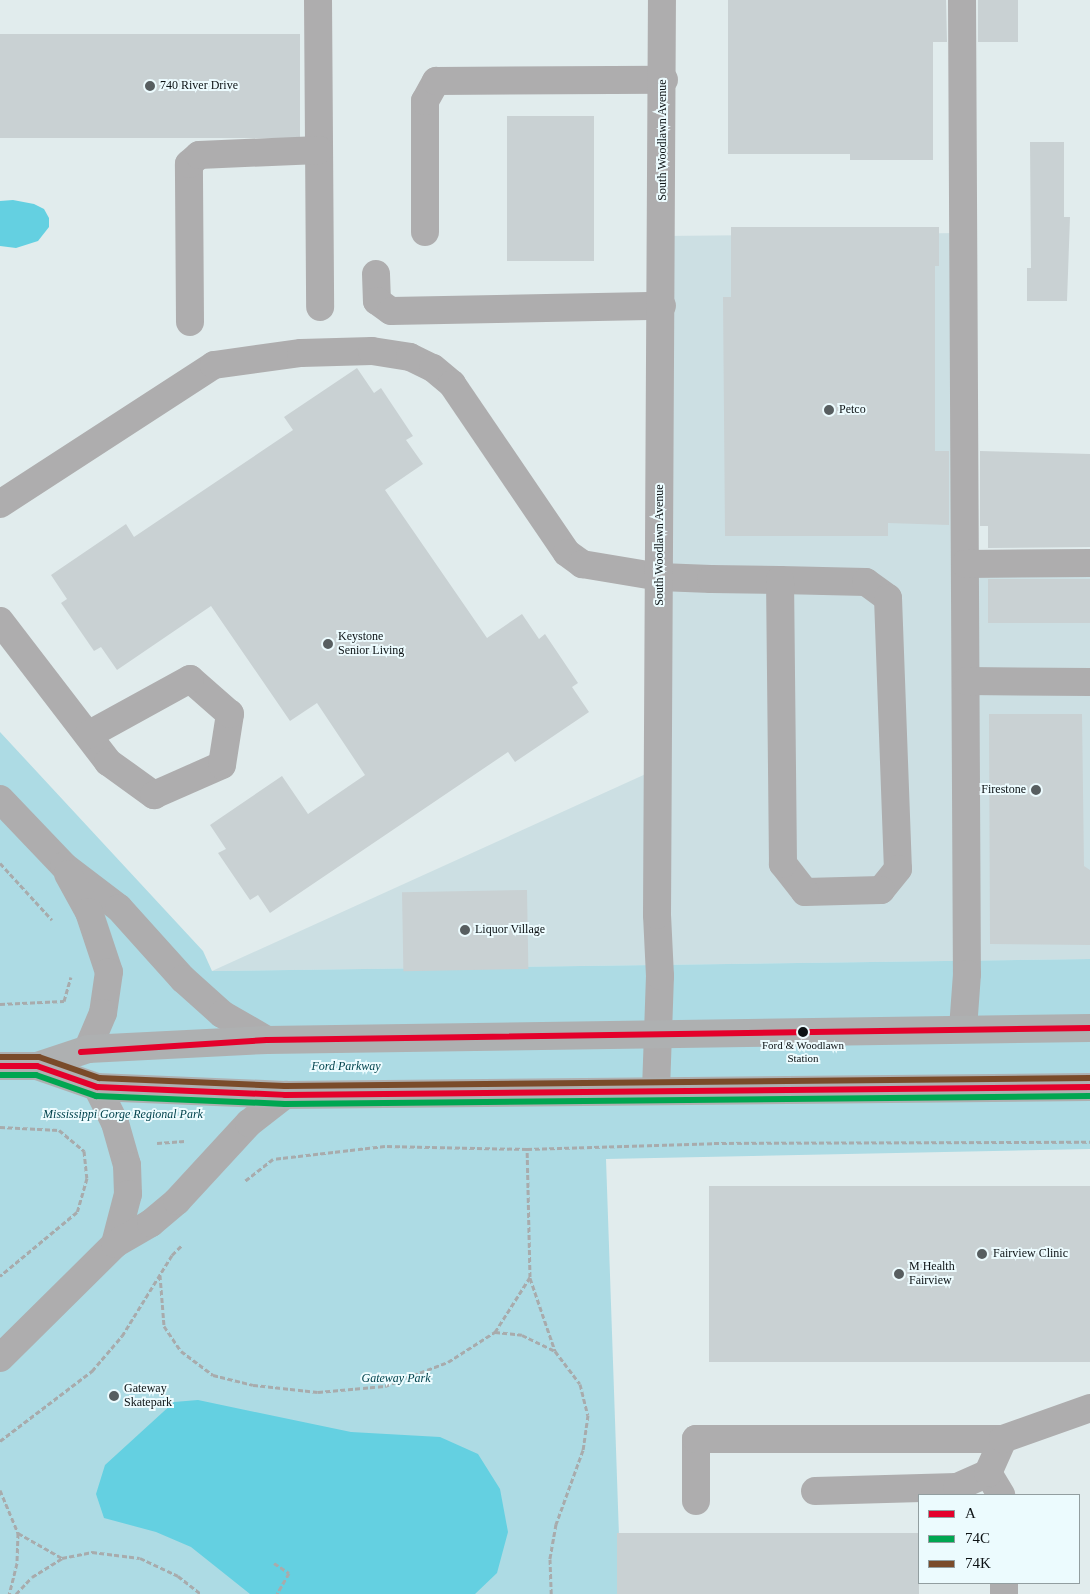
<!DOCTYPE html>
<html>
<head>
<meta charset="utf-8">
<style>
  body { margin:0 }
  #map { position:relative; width:1090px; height:1594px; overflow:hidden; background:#e1eced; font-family:Georgia,serif }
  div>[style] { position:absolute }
  .built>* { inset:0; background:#ccdfe3 }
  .green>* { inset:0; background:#addbe4 }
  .water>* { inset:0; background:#64d0e1 }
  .building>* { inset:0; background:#c9d1d3; transform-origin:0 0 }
  .path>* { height:3px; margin-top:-1.5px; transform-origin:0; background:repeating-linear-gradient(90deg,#a8abac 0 5px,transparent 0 7.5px) }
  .minor>* { height:28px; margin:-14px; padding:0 14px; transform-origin:14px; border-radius:14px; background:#aeadae }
  .major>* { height:28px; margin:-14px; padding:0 14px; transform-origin:14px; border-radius:14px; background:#aeb0b1 }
  .bus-1>* { height:6px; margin:-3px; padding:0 3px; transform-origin:3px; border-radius:3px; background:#e4002b }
  .bus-2>* { height:6px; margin:-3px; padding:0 3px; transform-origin:3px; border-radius:3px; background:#00a651 }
  .bus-3>* { height:6px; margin:-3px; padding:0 3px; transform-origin:3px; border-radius:3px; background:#7a4b2a }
  .dots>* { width:14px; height:14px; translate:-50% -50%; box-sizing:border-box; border:2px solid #ecfbfe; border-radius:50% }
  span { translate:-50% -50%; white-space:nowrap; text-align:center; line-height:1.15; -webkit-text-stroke:4px #ecfbfe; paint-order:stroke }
  .bus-label { font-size:11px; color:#0c1214 }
  .poi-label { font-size:12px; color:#0c1214 }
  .left { translate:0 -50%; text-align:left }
  .right { translate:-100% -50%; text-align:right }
  .street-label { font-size:12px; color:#0c1214 }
  .park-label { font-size:12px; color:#00424c; font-style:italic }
  .legend { position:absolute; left:918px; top:1494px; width:162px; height:90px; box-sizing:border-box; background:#ecfbfe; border:1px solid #929ea0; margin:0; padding:6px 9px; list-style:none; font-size:15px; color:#0c1214 }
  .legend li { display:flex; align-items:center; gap:10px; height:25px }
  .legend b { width:25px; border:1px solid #929ea0 }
</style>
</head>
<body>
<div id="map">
  <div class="built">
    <div style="clip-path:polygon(965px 233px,963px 564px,1090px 563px,1090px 959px,212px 971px,659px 768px,663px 236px)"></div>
  </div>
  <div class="green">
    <div style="clip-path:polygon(0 732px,203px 951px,212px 971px,1090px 959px,1090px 1149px,606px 1159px,621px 1594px,0 1594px)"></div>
  </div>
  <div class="water">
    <div style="clip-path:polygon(13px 200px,34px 204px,44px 209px,49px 218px,49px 227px,38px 241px,16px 248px,0 246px,0 201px)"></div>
    <div style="clip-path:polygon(198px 1400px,351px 1432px,440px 1437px,478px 1454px,500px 1489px,508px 1532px,497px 1573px,475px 1594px,250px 1594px,191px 1547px,156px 1532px,104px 1518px,96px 1494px,105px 1465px,174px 1402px)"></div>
  </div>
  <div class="building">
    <div style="clip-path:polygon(728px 0,946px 0,947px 42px,933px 42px,933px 160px,850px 160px,850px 154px,728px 154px)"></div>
    <div style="left:978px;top:0;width:40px;height:42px"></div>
    <div style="left:0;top:34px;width:300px;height:104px"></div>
    <div style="left:507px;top:116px;width:87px;height:145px"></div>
    <div style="clip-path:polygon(1030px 142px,1064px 142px,1064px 217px,1070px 217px,1067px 301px,1027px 301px,1027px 268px,1031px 268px)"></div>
    <div style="clip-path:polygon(731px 227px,939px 227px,939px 266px,935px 266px,935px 451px,949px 451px,949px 525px,888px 523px,888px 536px,725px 536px,723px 297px,731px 297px)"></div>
    <div style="clip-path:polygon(357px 368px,374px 393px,381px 388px,413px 436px,406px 440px,423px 464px,385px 490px,487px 638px,522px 614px,539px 639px,545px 634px,578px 683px,572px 687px,589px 712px,515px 762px,508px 752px,270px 913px,258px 895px,250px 900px,218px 853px,226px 849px,210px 825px,282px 776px,308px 814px,365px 775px,317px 703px,290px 721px,211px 606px,117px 670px,101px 647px,94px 651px,61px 603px,67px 599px,51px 575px,126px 524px,134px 537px,293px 430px,284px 417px)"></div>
    <div style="clip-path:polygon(980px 451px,1090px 454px,1090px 547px,988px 548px,988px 526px,980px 526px)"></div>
    <div style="left:988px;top:579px;width:102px;height:44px"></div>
    <div style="clip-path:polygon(989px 714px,1082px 714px,1084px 866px,1090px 870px,1090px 945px,990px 944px)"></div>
    <div style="left:527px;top:890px;width:79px;height:125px;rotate:89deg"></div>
    <div style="left:709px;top:1186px;width:381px;height:176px"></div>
    <div style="left:919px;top:1533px;width:61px;height:302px;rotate:90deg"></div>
  </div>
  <div class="path">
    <div style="left:0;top:863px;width:77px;rotate:47.6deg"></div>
    <div style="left:0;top:1004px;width:64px;rotate:-2.7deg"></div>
    <div style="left:64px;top:1001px;width:25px;rotate:-74deg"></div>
    <div style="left:0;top:1127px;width:59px;rotate:2.9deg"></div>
    <div style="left:59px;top:1130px;width:33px;rotate:40deg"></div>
    <div style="left:84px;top:1151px;width:27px;rotate:84deg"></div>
    <div style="left:87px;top:1178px;width:35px;rotate:106deg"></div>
    <div style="left:77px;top:1212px;width:100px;rotate:140.3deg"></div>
    <div style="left:157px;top:1143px;width:28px;rotate:-4deg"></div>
    <div style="left:527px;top:1149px;width:187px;rotate:-1.8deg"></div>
    <div style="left:714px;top:1143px;width:376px;rotate:-0.2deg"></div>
    <div style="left:160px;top:1275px;width:51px;rotate:85.5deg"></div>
    <div style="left:164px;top:1326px;width:30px;rotate:56deg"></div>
    <div style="left:181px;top:1351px;width:40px;rotate:37deg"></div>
    <div style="left:213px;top:1375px;width:41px;rotate:14deg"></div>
    <div style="left:253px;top:1385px;width:65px;rotate:6.1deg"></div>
    <div style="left:318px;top:1392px;width:67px;rotate:-5.1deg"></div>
    <div style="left:385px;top:1386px;width:67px;rotate:-20.9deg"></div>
    <div style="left:448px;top:1362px;width:56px;rotate:-32.6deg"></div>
    <div style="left:495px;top:1332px;width:65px;rotate:-57.5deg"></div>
    <div style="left:530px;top:1277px;width:128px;rotate:-91.3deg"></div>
    <div style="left:527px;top:1149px;width:142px;rotate:-178.8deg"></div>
    <div style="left:385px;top:1146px;width:113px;rotate:173.4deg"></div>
    <div style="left:273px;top:1159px;width:37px;rotate:142deg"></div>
    <div style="left:530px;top:1278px;width:77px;rotate:71.1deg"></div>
    <div style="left:555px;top:1351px;width:41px;rotate:52.9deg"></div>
    <div style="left:580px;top:1384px;width:32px;rotate:76deg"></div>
    <div style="left:588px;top:1415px;width:35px;rotate:98deg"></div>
    <div style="left:583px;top:1450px;width:79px;rotate:110deg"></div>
    <div style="left:556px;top:1524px;width:36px;rotate:100deg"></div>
    <div style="left:550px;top:1559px;width:35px;rotate:88deg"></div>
    <div style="left:495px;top:1332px;width:27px;rotate:6deg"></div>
    <div style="left:522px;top:1335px;width:37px;rotate:26deg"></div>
    <div style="left:0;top:1441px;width:116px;rotate:-37.3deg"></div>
    <div style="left:92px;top:1371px;width:46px;rotate:-49.4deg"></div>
    <div style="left:122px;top:1336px;width:95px;rotate:-58.3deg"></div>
    <div style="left:172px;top:1255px;width:14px;rotate:-45deg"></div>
    <div style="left:0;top:1490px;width:47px;rotate:67.3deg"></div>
    <div style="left:18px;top:1533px;width:30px;rotate:92deg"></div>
    <div style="left:17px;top:1563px;width:32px;rotate:104deg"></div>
    <div style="left:18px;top:1533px;width:51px;rotate:29.6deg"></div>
    <div style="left:274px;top:1563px;width:18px;rotate:34deg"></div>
    <div style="left:289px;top:1573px;width:24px;rotate:120deg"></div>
    <div style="left:16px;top:1594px;width:23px;rotate:-47deg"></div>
    <div style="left:32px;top:1577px;width:36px;rotate:-32deg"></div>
    <div style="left:62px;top:1558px;width:31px;rotate:-11deg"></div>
    <div style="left:92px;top:1552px;width:48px;rotate:7.1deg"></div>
    <div style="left:140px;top:1558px;width:42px;rotate:25.3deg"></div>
    <div style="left:178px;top:1576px;width:29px;rotate:38deg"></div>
  </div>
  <div class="minor">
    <div style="left:318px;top:0;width:307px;rotate:89.6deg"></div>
    <div style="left:962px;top:0;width:974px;rotate:89.71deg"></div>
    <div style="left:967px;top:974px;width:55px;rotate:94.2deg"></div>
    <div style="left:425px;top:232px;width:131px;rotate:-90deg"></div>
    <div style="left:425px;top:101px;width:23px;rotate:-61deg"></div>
    <div style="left:436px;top:81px;width:228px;rotate:-0.3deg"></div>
    <div style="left:376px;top:274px;width:27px;rotate:88deg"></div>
    <div style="left:377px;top:301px;width:17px;rotate:36deg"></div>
    <div style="left:391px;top:311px;width:271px;rotate:-1.1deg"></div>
    <div style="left:190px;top:322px;width:158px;rotate:-90.4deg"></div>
    <div style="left:189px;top:164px;width:13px;rotate:-42deg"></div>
    <div style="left:199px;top:155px;width:120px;rotate:-2.4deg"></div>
    <div style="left:0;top:504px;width:255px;rotate:-33deg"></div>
    <div style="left:214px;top:365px;width:88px;rotate:-7.9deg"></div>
    <div style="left:301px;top:353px;width:71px;rotate:-1.6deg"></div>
    <div style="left:372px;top:351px;width:38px;rotate:9deg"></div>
    <div style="left:410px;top:357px;width:25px;rotate:26deg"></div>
    <div style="left:433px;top:368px;width:25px;rotate:40deg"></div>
    <div style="left:452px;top:384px;width:204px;rotate:55.8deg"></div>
    <div style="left:567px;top:553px;width:19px;rotate:36deg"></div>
    <div style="left:582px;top:564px;width:79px;rotate:9.5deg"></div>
    <div style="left:660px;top:577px;width:51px;rotate:2.2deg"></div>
    <div style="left:711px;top:579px;width:69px;rotate:0.8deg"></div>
    <div style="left:780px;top:580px;width:86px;rotate:1.3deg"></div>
    <div style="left:866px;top:582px;width:27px;rotate:36deg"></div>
    <div style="left:888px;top:598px;width:271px;rotate:87.9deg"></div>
    <div style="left:898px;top:869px;width:27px;rotate:129deg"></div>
    <div style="left:881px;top:890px;width:76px;rotate:178.5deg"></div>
    <div style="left:805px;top:892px;width:36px;rotate:-128deg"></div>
    <div style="left:783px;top:864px;width:284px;rotate:-90.6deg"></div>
    <div style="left:965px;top:564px;width:125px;rotate:-0.5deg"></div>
    <div style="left:0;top:621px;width:178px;rotate:52.5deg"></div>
    <div style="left:108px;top:762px;width:57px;rotate:35.7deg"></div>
    <div style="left:154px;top:795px;width:74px;rotate:-23.8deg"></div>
    <div style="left:222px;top:765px;width:52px;rotate:-81.1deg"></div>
    <div style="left:230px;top:714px;width:53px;rotate:-138.8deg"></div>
    <div style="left:190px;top:679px;width:116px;rotate:151.2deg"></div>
    <div style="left:966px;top:681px;width:124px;rotate:0.5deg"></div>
    <div style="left:0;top:799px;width:93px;rotate:46.3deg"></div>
    <div style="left:64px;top:866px;width:69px;rotate:37.4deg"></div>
    <div style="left:119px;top:908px;width:96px;rotate:48deg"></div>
    <div style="left:183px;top:979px;width:52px;rotate:41.9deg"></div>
    <div style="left:222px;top:1014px;width:52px;rotate:30deg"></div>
    <div style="left:68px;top:874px;width:43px;rotate:61.1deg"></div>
    <div style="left:89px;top:912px;width:63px;rotate:71.6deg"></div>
    <div style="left:109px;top:972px;width:41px;rotate:98.3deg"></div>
    <div style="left:103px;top:1013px;width:39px;rotate:113deg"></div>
    <div style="left:97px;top:1087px;width:40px;rotate:63.4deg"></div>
    <div style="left:115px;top:1123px;width:44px;rotate:74.1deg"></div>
    <div style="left:127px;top:1165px;width:29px;rotate:88deg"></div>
    <div style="left:128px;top:1194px;width:52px;rotate:104.6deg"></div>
    <div style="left:656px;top:1090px;width:114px;rotate:-88deg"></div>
    <div style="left:660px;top:976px;width:61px;rotate:-92.8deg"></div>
    <div style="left:657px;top:915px;width:915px;rotate:-89.69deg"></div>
    <div style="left:0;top:1358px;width:162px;rotate:-44.7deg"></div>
    <div style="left:115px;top:1244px;width:42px;rotate:-30.3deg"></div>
    <div style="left:151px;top:1223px;width:34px;rotate:-40deg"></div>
    <div style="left:177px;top:1201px;width:106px;rotate:-47.3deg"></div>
    <div style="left:249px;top:1123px;width:46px;rotate:-37.9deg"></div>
    <div style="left:988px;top:1473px;width:26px;rotate:59deg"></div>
    <div style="left:815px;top:1491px;width:142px;rotate:-1.6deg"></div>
    <div style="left:957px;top:1487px;width:34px;rotate:-24deg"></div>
    <div style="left:988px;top:1473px;width:37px;rotate:-66deg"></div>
    <div style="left:696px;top:1501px;width:62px;rotate:-90deg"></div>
    <div style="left:696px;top:1439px;width:307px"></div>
    <div style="left:1003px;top:1439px;width:92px;rotate:-19.6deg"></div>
    <div style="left:1004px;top:1583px;width:11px;rotate:90deg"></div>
  </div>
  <div class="major">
    <div style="left:0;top:1066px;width:37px"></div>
    <div style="left:37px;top:1066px;width:54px;rotate:-18.4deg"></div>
    <div style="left:88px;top:1049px;width:179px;rotate:-2.9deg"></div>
    <div style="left:267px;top:1040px;width:823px;rotate:-0.84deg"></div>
    <div style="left:37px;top:1066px;width:64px;rotate:19.3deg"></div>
    <div style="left:97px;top:1087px;width:188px;rotate:2.4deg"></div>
    <div style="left:285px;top:1095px;width:805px;rotate:-0.57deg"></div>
  </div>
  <div class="bus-1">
    <div style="left:81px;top:1052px;width:186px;rotate:-3.7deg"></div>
    <div style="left:267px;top:1040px;width:823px;rotate:-0.84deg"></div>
    <div style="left:0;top:1066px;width:37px"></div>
    <div style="left:37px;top:1066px;width:64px;rotate:19.3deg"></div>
    <div style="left:97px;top:1087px;width:188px;rotate:2.4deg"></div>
    <div style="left:285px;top:1095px;width:805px;rotate:-0.57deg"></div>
  </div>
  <div class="bus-2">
    <div style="left:0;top:1075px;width:36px"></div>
    <div style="left:36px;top:1075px;width:64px;rotate:19.3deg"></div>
    <div style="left:96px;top:1096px;width:189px;rotate:2.4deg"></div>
    <div style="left:285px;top:1104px;width:805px;rotate:-0.57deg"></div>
  </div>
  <div class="bus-3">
    <div style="left:0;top:1057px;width:39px"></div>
    <div style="left:39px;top:1057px;width:64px;rotate:19.3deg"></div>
    <div style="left:99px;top:1078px;width:186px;rotate:2.5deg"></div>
    <div style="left:285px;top:1086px;width:805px;rotate:-0.57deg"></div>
  </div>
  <div class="dots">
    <div style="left:150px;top:86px;background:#575e60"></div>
    <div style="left:829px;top:410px;background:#575e60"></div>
    <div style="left:328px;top:644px;background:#575e60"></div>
    <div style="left:1036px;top:790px;background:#575e60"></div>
    <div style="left:465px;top:930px;background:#575e60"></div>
    <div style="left:803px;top:1032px;background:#0c1214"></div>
    <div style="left:982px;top:1254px;background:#575e60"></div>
    <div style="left:899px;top:1274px;background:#575e60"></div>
    <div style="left:114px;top:1396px;background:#575e60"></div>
  </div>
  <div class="bus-label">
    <span style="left:803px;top:1052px">Ford &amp; Woodlawn<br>Station</span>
  </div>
  <div class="poi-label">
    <span class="left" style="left:160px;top:86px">740 River Drive</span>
    <span class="left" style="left:839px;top:410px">Petco</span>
    <span class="left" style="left:338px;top:644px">Keystone<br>Senior Living</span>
    <span class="right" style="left:1026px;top:790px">Firestone</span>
    <span class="left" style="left:475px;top:930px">Liquor Village</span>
    <span class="left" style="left:993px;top:1254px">Fairview Clinic</span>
    <span class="left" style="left:909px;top:1274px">M Health<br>Fairview</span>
    <span class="left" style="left:124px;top:1396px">Gateway<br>Skatepark</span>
  </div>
  <div class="street-label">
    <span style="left:663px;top:140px;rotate:-90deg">South Woodlawn Avenue</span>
    <span style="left:660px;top:545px;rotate:-90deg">South Woodlawn Avenue</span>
  </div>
  <div class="park-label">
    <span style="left:346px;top:1067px">Ford Parkway</span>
    <span style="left:123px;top:1115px">Mississippi Gorge Regional Park</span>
    <span style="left:396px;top:1379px">Gateway Park</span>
  </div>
  <ul class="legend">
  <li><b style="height:6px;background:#e4002b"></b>A</li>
  <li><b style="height:6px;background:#00a651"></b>74C</li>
  <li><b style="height:6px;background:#7a4b2a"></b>74K</li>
  </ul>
</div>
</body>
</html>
